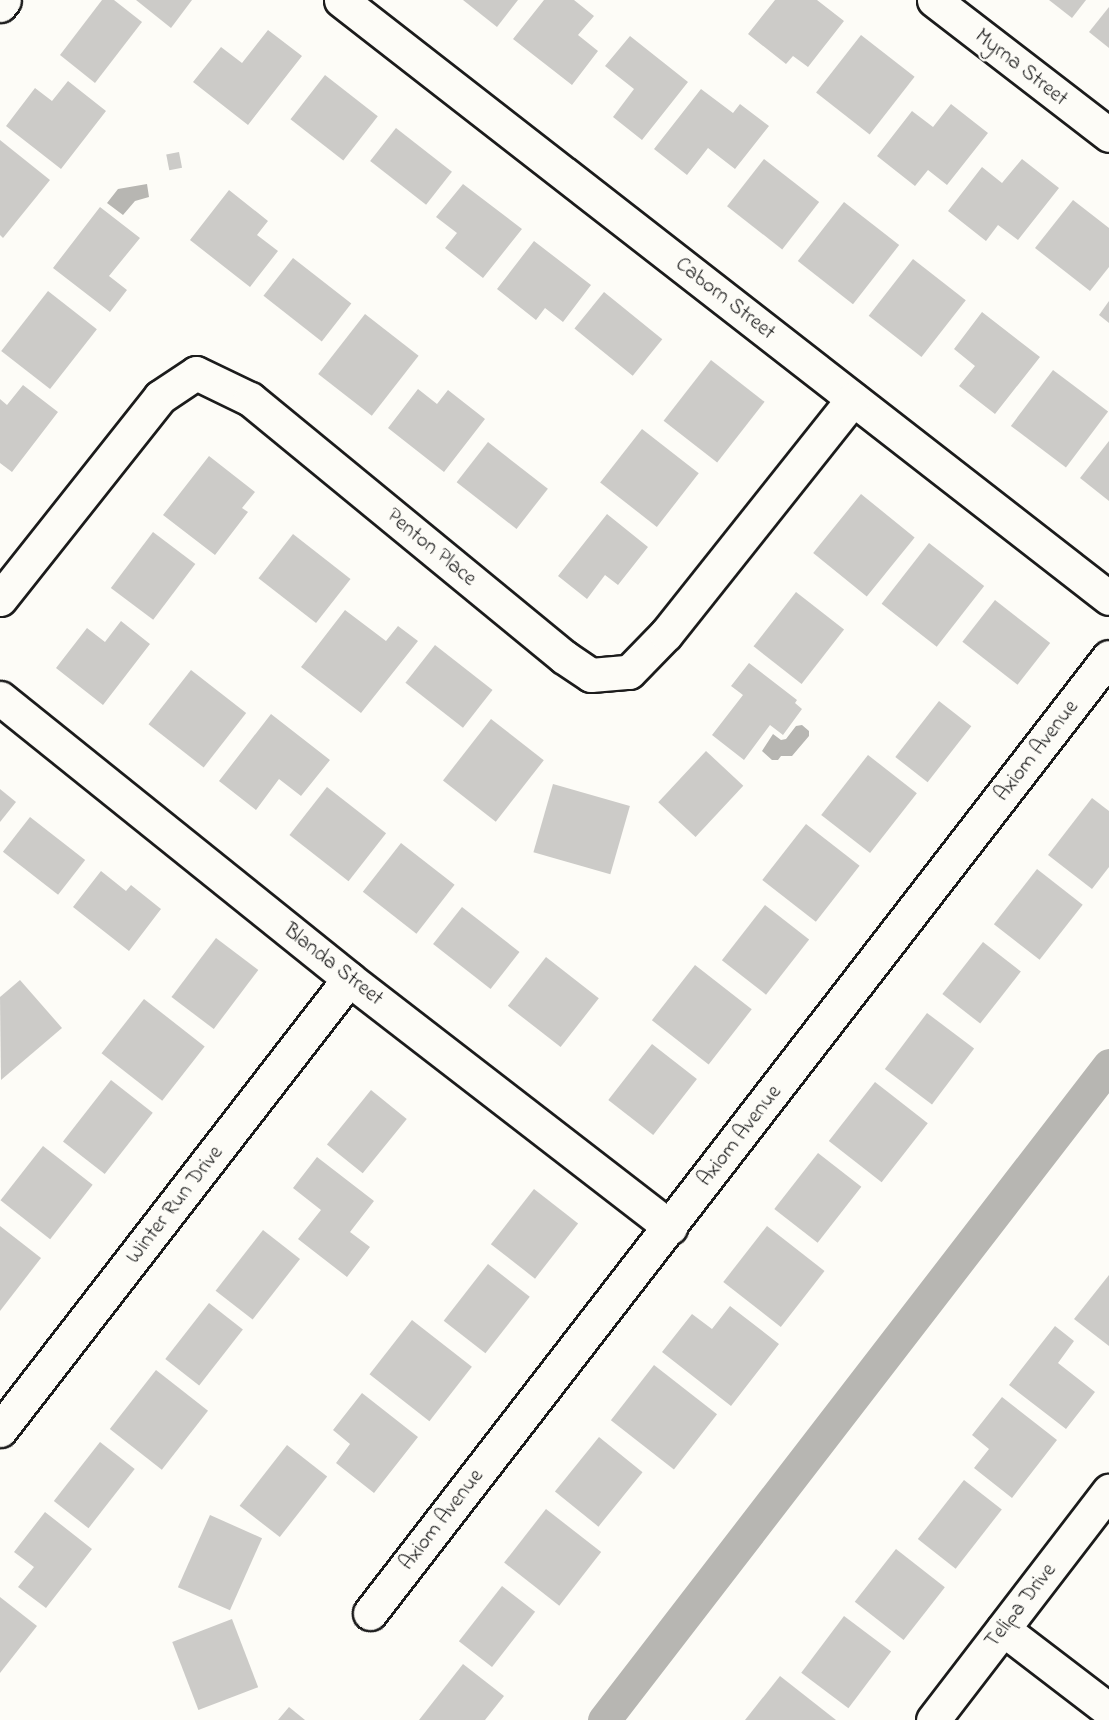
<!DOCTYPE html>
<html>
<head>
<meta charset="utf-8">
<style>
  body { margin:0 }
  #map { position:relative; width:1109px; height:1720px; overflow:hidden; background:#fdfcf7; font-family:"Indie Flower",sans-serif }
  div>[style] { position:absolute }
  .water>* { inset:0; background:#b7b6b2 }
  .canal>* { height:33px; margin:-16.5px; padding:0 16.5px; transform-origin:16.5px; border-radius:16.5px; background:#b7b6b2 }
  .building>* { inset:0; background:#cccbc8; transform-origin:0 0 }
  .roads { filter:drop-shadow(2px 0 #1c1c1c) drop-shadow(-2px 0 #1c1c1c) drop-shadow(0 2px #1c1c1c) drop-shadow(0 -2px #1c1c1c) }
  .minor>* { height:33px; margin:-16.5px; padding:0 16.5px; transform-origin:16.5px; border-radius:16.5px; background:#fdfcf7 }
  span { translate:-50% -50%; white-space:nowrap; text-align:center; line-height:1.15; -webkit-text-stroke:4.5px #fdfcf7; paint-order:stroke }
  .street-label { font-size:21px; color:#1c1c1c }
</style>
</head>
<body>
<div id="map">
  <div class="water">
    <div style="clip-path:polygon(147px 184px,149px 197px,135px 201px,123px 215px,107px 203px,118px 189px)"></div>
    <div style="clip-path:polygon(802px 725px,809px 731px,809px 736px,792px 756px,781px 756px,778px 760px,772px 760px,762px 751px,773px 734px,781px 740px,786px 739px,796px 726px)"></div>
  </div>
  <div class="canal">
    <div style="left:604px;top:1720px;width:827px;rotate:-52.37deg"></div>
  </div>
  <div class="building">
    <div style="clip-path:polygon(102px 0,114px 0,142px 22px,95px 83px,60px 55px)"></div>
    <div style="clip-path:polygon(136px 0,192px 0,171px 28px)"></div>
    <div style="clip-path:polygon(463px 0,518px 0,497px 27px)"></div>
    <div style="clip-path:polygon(544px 0,574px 0,594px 16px,578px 35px,598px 51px,572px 85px,513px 39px)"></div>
    <div style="clip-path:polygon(775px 0,817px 0,844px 21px,808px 67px,793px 56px,786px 64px,748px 34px)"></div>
    <div style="clip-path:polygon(1049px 0,1086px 0,1072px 18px)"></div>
    <div style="clip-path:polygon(1109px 7px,1109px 48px,1089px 32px)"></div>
    <div style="clip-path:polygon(268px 30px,302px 56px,248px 125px,193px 82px,221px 47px,242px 63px)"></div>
    <div style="left:861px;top:35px;width:68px;height:73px;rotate:38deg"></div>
    <div style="clip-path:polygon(630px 36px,688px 82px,642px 140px,613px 117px,634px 89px,605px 66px)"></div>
    <div style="left:325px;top:75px;width:67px;height:56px;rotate:38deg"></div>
    <div style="clip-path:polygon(68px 81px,106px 111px,61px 169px,6px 126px,35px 88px,52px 101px)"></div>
    <div style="clip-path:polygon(701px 89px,733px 113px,740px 104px,769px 126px,735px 169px,708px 148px,687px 175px,654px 149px)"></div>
    <div style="clip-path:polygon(951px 104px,988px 133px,947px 185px,928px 170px,915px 186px,877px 156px,912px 111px,933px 127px)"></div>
    <div style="left:396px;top:128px;width:71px;height:42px;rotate:38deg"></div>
    <div style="clip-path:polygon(0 140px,50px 180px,3px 238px,0 235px)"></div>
    <div style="left:179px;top:152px;width:16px;height:13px;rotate:79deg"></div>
    <div style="left:764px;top:159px;width:70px;height:60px;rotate:38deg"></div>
    <div style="clip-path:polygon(1022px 159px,1059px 188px,1018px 240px,998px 225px,986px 241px,948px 211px,982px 167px,1002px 183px)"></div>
    <div style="clip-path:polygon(463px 184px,522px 229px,483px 278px,445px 248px,457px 233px,436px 217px)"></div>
    <div style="clip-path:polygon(229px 190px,268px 221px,257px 235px,278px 251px,250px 287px,190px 240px)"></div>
    <div style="clip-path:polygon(1073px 200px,1109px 228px,1109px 267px,1090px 291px,1035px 248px)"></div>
    <div style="left:844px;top:202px;width:70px;height:75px;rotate:38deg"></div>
    <div style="clip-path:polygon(100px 207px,140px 238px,109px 276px,127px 290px,110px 312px,53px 268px)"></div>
    <div style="clip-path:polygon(534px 241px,591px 285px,563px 322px,545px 308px,536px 320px,497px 289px)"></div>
    <div style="left:293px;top:258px;width:74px;height:48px;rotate:38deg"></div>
    <div style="left:913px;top:259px;width:67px;height:72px;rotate:38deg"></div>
    <div style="left:48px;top:291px;width:62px;height:76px;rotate:38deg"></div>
    <div style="left:604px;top:292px;width:75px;height:47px;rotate:39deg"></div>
    <div style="clip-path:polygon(1109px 301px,1109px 323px,1099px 315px)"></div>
    <div style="clip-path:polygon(982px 312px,1040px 357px,995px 414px,959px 386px,975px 366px,954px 349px)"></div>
    <div style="left:365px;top:314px;width:68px;height:76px;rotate:38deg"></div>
    <div style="left:711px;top:360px;width:68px;height:77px;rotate:38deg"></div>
    <div style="left:1053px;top:370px;width:69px;height:70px;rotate:37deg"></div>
    <div style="clip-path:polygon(23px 385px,58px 412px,12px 472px,0 463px,0 399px,7px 405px)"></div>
    <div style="clip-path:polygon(418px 389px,437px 404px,448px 390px,485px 419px,444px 472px,388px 428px)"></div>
    <div style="left:642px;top:429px;width:72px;height:68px;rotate:38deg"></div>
    <div style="clip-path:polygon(1109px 441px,1109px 501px,1080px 478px)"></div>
    <div style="left:488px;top:442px;width:76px;height:51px;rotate:38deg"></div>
    <div style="clip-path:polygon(209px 456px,255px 492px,242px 508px,248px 512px,215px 555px,163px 515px)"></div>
    <div style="left:861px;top:494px;width:69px;height:76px;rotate:39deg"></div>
    <div style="clip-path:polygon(607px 514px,648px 547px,618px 585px,605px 575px,587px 599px,558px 576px)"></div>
    <div style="left:153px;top:532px;width:53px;height:70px;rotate:37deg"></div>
    <div style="left:293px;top:534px;width:73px;height:56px;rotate:38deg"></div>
    <div style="left:929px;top:543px;width:70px;height:77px;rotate:38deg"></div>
    <div style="left:796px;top:592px;width:61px;height:69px;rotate:38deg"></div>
    <div style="left:995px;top:600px;width:70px;height:53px;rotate:38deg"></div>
    <div style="clip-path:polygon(345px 610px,386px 641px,398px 626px,418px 641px,361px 713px,301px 667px)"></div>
    <div style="clip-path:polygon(121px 621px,150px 644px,103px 705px,56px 668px,87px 628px,105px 642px)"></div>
    <div style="left:435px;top:645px;width:73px;height:48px;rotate:38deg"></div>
    <div style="clip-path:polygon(749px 663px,797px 700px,795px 703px,802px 709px,783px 735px,770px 725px,744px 760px,712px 735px,743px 695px,731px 686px)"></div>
    <div style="left:191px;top:670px;width:70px;height:69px;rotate:38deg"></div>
    <div style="left:939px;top:701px;width:41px;height:71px;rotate:38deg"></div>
    <div style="clip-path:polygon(271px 714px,330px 760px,301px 796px,279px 779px,256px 810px,219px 781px)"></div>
    <div style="left:491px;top:719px;width:67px;height:78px;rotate:38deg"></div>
    <div style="left:706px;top:751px;width:51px;height:70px;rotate:43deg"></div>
    <div style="left:868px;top:755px;width:62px;height:76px;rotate:38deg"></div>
    <div style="left:553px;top:784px;width:80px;height:71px;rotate:16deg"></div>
    <div style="left:327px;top:787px;width:75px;height:61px;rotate:38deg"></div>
    <div style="clip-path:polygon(0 789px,16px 802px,0 822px)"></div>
    <div style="clip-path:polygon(1092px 798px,1109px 811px,1109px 867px,1092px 889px,1048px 855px)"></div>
    <div style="left:30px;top:817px;width:70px;height:44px;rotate:38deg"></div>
    <div style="left:806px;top:824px;width:68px;height:71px;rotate:38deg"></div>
    <div style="left:401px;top:843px;width:68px;height:62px;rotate:38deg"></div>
    <div style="left:1037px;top:869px;width:58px;height:70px;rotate:38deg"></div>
    <div style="clip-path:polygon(101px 871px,126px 891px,131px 885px,161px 909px,129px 951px,73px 907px)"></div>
    <div style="left:765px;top:905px;width:56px;height:70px;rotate:38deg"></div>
    <div style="left:462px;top:907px;width:73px;height:47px;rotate:38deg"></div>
    <div style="left:216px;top:938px;width:53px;height:74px;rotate:37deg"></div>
    <div style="left:983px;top:942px;width:48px;height:66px;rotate:38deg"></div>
    <div style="left:546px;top:957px;width:67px;height:62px;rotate:38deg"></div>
    <div style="left:695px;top:965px;width:72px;height:70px;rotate:38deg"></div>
    <div style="clip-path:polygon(20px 980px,62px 1028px,1px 1080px,0 997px)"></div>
    <div style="left:144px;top:999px;width:77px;height:69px;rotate:38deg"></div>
    <div style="left:927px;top:1013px;width:59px;height:70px;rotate:37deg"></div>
    <div style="left:652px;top:1044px;width:57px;height:71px;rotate:38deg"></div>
    <div style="left:111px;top:1080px;width:53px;height:78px;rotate:38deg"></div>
    <div style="left:875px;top:1082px;width:67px;height:75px;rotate:38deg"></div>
    <div style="left:371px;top:1090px;width:46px;height:70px;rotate:39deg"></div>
    <div style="left:43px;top:1146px;width:63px;height:69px;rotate:38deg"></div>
    <div style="left:818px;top:1153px;width:55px;height:71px;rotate:38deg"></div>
    <div style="clip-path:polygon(317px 1157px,374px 1201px,350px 1232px,370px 1247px,347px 1277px,298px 1239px,321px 1210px,293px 1188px)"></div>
    <div style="left:534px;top:1189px;width:56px;height:70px;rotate:38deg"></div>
    <div style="clip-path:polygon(0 1226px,41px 1258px,0 1311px)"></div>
    <div style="left:767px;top:1226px;width:73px;height:71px;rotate:38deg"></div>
    <div style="left:263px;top:1230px;width:47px;height:77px;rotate:38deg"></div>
    <div style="left:488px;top:1264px;width:53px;height:72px;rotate:38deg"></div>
    <div style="clip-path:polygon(1109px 1275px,1109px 1346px,1074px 1319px)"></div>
    <div style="left:209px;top:1303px;width:43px;height:71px;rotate:38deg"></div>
    <div style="clip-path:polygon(730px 1306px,779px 1344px,731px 1406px,662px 1352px,692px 1314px,712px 1329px)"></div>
    <div style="left:412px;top:1320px;width:76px;height:69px;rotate:38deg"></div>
    <div style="clip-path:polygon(1055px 1326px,1074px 1341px,1058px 1363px,1095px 1392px,1066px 1429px,1009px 1385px)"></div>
    <div style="left:654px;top:1365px;width:80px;height:70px;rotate:38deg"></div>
    <div style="left:156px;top:1370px;width:66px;height:75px;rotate:38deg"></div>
    <div style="clip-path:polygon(362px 1393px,418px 1437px,374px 1493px,336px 1463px,350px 1444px,333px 1430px)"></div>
    <div style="clip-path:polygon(1002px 1397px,1057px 1440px,1012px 1498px,974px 1468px,989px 1449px,972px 1435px)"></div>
    <div style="left:599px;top:1437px;width:56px;height:70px;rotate:39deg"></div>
    <div style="left:100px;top:1442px;width:44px;height:75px;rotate:38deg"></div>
    <div style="left:287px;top:1445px;width:51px;height:77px;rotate:38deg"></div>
    <div style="left:964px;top:1480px;width:48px;height:75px;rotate:38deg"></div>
    <div style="left:546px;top:1509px;width:70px;height:68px;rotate:38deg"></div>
    <div style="clip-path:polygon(45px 1512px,92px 1549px,46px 1608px,18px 1587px,34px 1567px,14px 1552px)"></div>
    <div style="left:210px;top:1515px;width:57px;height:79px;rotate:24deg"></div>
    <div style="left:896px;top:1549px;width:62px;height:67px;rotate:38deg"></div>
    <div style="left:502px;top:1586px;width:42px;height:70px;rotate:38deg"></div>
    <div style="clip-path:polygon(0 1597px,37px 1626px,0 1673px)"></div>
    <div style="left:844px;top:1616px;width:59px;height:71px;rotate:37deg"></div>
    <div style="left:232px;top:1619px;width:73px;height:64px;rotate:69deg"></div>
    <div style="clip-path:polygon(463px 1664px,504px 1696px,485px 1720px,419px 1720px)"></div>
    <div style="clip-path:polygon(780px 1676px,836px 1720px,745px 1720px)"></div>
    <div style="clip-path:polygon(289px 1707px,305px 1720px,278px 1720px)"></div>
  </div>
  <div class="roads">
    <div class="minor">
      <div style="left:341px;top:0;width:973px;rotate:37.91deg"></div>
      <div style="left:934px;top:0;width:221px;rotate:37.6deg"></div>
      <div style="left:0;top:5px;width:6px;rotate:-51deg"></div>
      <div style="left:0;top:599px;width:258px;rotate:-51.6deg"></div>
      <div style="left:160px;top:397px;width:43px;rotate:-33.7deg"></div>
      <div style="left:196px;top:373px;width:60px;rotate:25.7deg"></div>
      <div style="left:250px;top:399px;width:406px;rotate:39.4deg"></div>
      <div style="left:564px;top:657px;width:32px;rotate:34deg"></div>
      <div style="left:591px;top:675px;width:38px;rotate:-5deg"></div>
      <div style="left:629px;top:672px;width:53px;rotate:-45.8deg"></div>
      <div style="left:666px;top:634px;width:300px;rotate:-51.5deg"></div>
      <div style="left:0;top:698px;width:448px;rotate:38.8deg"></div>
      <div style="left:349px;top:979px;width:406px;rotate:37.7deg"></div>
      <div style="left:0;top:1430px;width:570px;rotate:-52.27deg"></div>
      <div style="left:370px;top:1613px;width:1208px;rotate:-52.3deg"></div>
      <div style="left:1003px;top:1629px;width:133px;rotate:37.4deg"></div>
      <div style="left:933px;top:1720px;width:289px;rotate:-52.5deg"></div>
    </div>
  </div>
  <div class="street-label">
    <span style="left:1021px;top:68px;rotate:38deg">Myrna Street</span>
    <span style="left:725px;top:299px;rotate:38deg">Caborn Street</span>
    <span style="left:431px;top:548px;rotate:39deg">Penton Place</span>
    <span style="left:1037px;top:751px;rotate:-52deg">Axiom Avenue</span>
    <span style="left:333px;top:965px;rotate:38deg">Blanda Street</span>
    <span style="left:740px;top:1136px;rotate:-52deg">Axiom Avenue</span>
    <span style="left:175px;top:1205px;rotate:-52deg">Winter Run Drive</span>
    <span style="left:442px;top:1520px;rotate:-52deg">Axiom Avenue</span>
    <span style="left:1021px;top:1606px;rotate:-52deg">Telipa Drive</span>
  </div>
</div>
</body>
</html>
